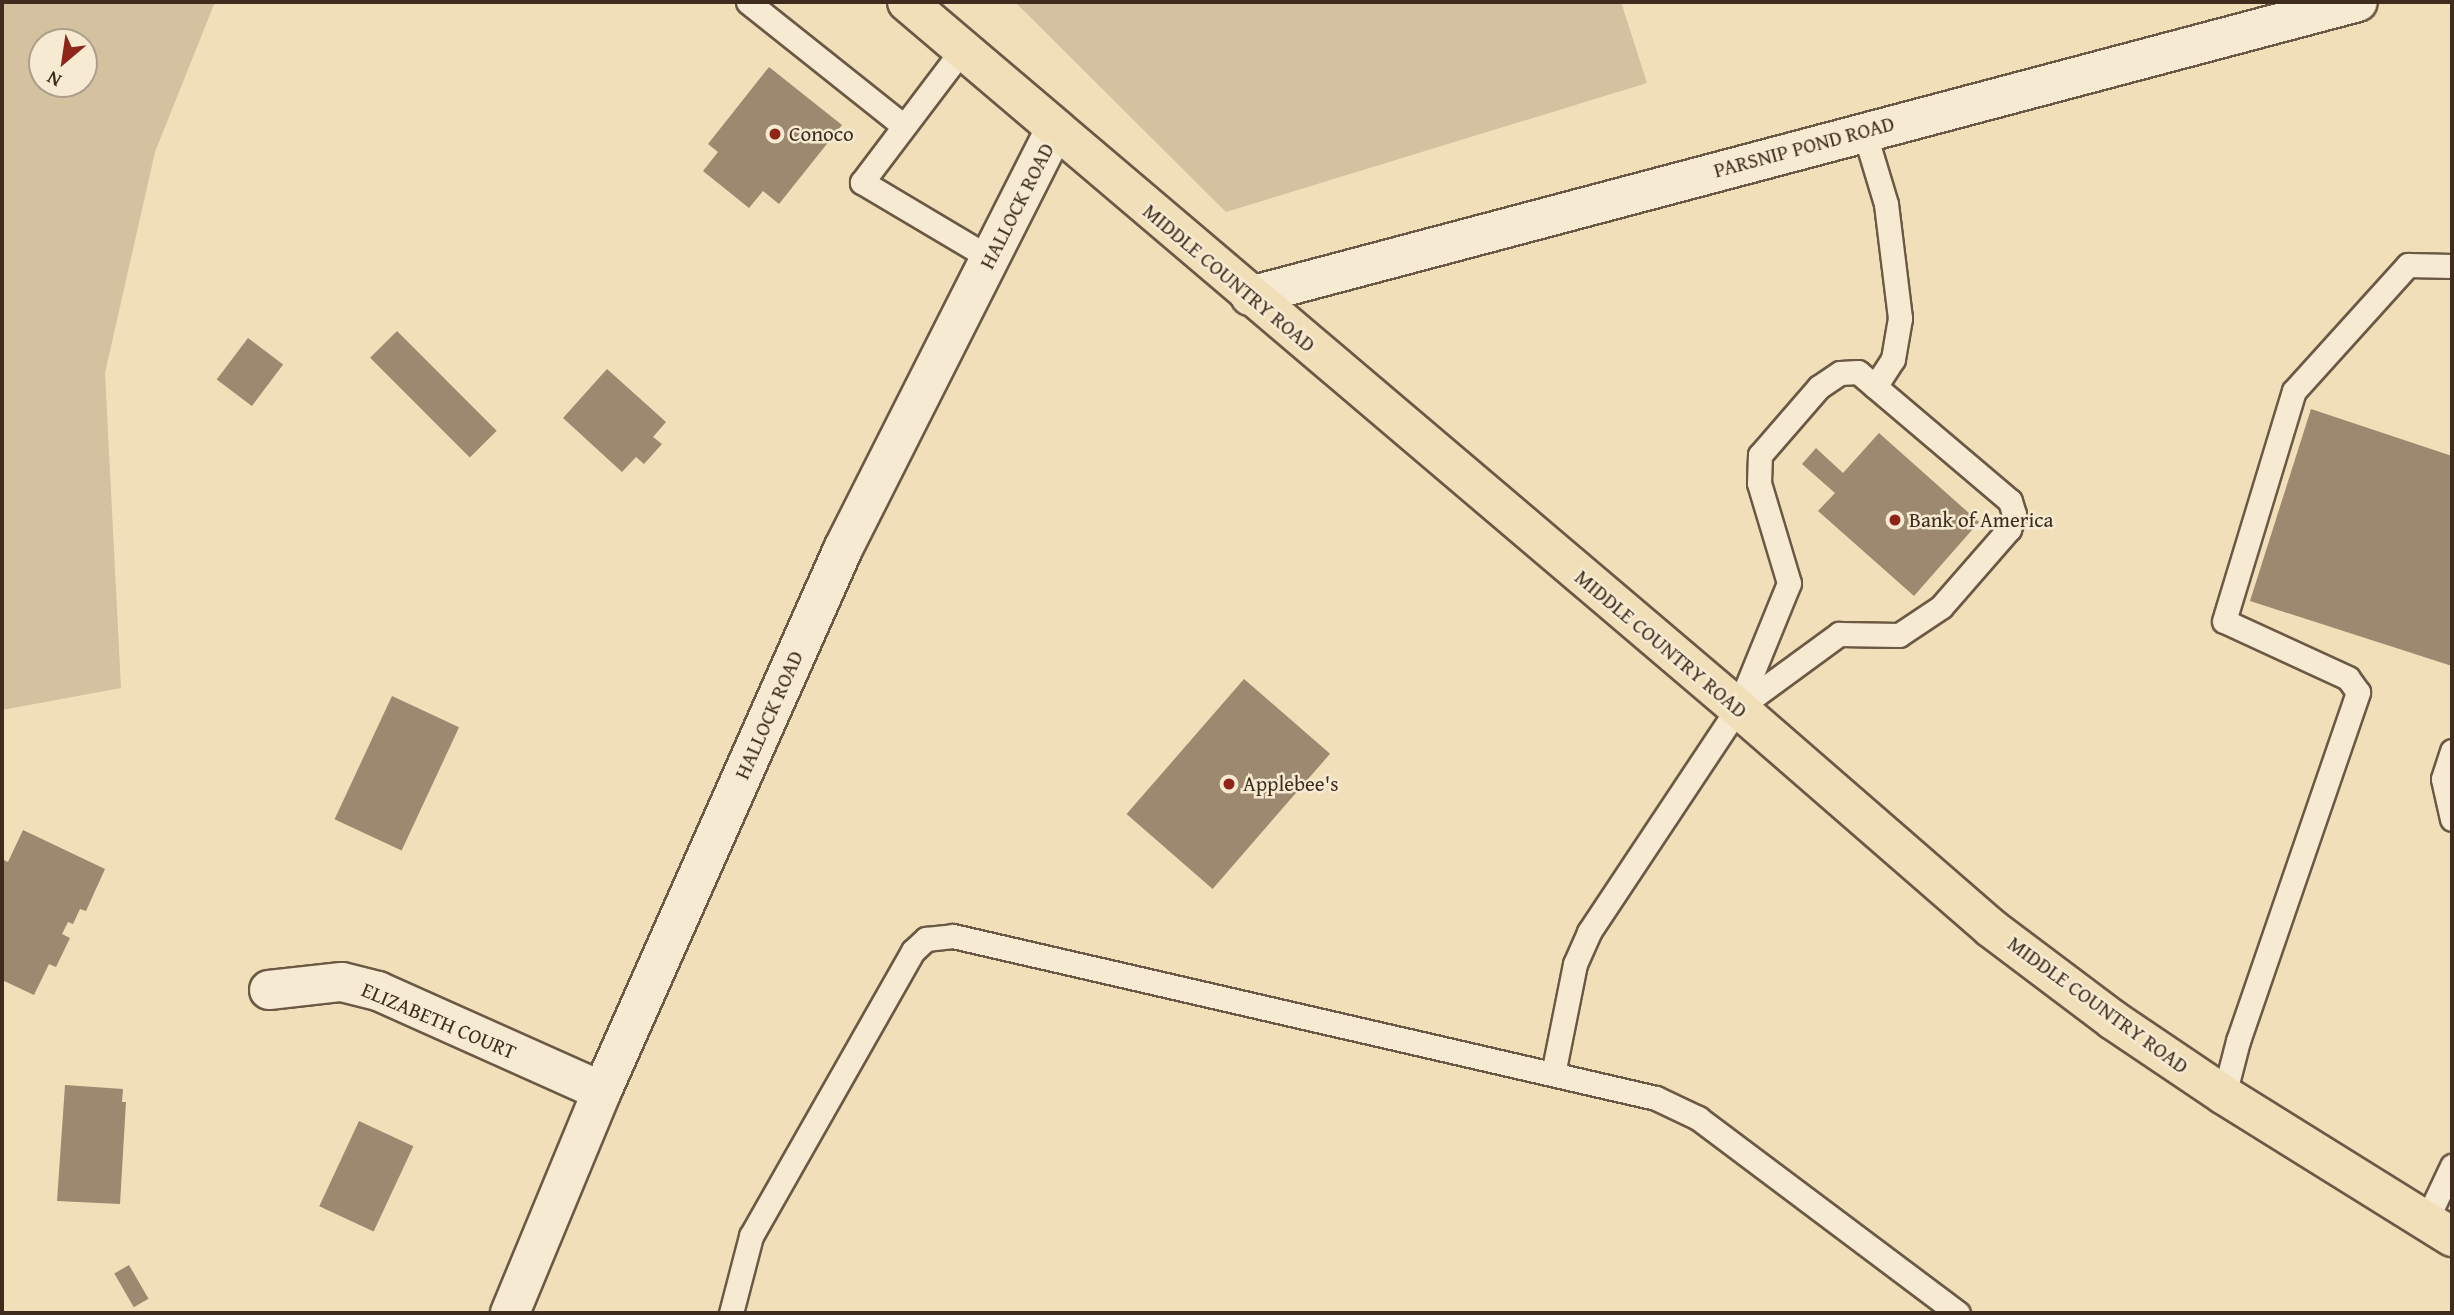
<!DOCTYPE html>
<html>
<head>
<meta charset="utf-8">
<style>
  body { margin:0 }
  #map { position:relative; width:2454px; height:1315px; overflow:hidden; background:#f1dfba; font-family:"Gentium Book Plus",serif }
  div>[style] { position:absolute }
  .green>* { inset:0; background:#d3c19f }
  .building>* { inset:0; background:#9c896f; transform-origin:0 0 }
  .roads { filter:drop-shadow(2px 0 #6c5945) drop-shadow(-2px 0 #6c5945) drop-shadow(0 2px #6c5945) drop-shadow(0 -2px #6c5945) }
  .service>* { height:23px; margin:-11.5px; padding:0 11.5px; transform-origin:11.5px; border-radius:11.5px; background:#f6ead2 }
  .minor>* { height:38px; margin:-19px; padding:0 19px; transform-origin:19px; border-radius:19px; background:#f6ead2 }
  .tertiary>* { height:38px; margin:-19px; padding:0 19px; transform-origin:19px; border-radius:19px; background:#f6ead2 }
  .primary>* { height:38px; margin:-19px; padding:0 19px; transform-origin:19px; border-radius:19px; background:#f1dfba }
  .dots>* { width:19px; height:19px; translate:-50% -50%; box-sizing:border-box; border:4px solid #f6ead2; border-radius:50% }
  span { translate:-50% -50%; white-space:nowrap; text-align:center; line-height:1.15; -webkit-text-stroke:5px #f6ead2; paint-order:stroke }
  .poi-label { font-size:21px; color:#3f2c1e }
  .left { translate:0 -50%; text-align:left }
  .street-label { font-size:21px; color:#3f2c1e }
  .frame { position:absolute; inset:0; border:4px solid #3f2c1e; pointer-events:none }
  .north { position:absolute; left:28px; top:28px; width:70px; height:70px; box-sizing:border-box; background:#f6ead2; border:2px solid #ad9e8a; border-radius:50%; rotate:209deg; font-size:19px; font-weight:700; line-height:28px; text-align:center; color:#3f2c1e }
  .north::after { content:''; display:block; margin:auto; width:24px; height:32px; background:#8f2418; clip-path:polygon(50% 0,100% 100%,50% 72%,0 100%) }
</style>
</head>
<body>
<div id="map">
  <div class="green">
    <div style="clip-path:polygon(evenodd,2px 2px,215px 2px,155px 152px,105px 373px,121px 688px,2px 710px,2px 2px,42px 42px,84px 42px,84px 84px,42px 84px,42px 42px)"></div>
    <div style="clip-path:polygon(1015px 2px,1621px 2px,1647px 83px,1226px 212px)"></div>
  </div>
  <div class="building">
    <div style="clip-path:polygon(769px 67px,842px 125px,779px 204px,763px 191px,749px 208px,703px 171px,718px 152px,708px 144px)"></div>
    <div style="left:397px;top:331px;width:141px;height:38px;rotate:45deg"></div>
    <div style="left:248px;top:338px;width:44px;height:52px;rotate:37deg"></div>
    <div style="clip-path:polygon(607px 369px,666px 422px,653px 437px,662px 444px,644px 464px,636px 457px,622px 472px,563px 418px)"></div>
    <div style="clip-path:polygon(2311px 409px,2452px 456px,2452px 666px,2250px 601px)"></div>
    <div style="clip-path:polygon(1879px 433px,1979px 522px,1914px 596px,1818px 511px,1835px 493px,1802px 464px,1816px 448px,1843px 473px)"></div>
    <div style="left:1244px;top:679px;width:114px;height:179px;rotate:41deg"></div>
    <div style="left:392px;top:696px;width:74px;height:136px;rotate:25deg"></div>
    <div style="clip-path:polygon(23px 830px,105px 869px,86px 911px,80px 909px,73px 924px,68px 922px,62px 934px,70px 938px,56px 967px,49px 964px,34px 995px,2px 980px,2px 859px,8px 862px)"></div>
    <div style="clip-path:polygon(65px 1085px,123px 1089px,122px 1102px,126px 1102px,120px 1204px,57px 1201px)"></div>
    <div style="left:359px;top:1121px;width:60px;height:94px;rotate:25deg"></div>
    <div style="left:129px;top:1265px;width:39px;height:17px;rotate:60deg"></div>
  </div>
  <div class="roads">
    <div class="service">
      <div style="left:748px;top:2px;width:199px;rotate:38.5deg"></div>
      <div style="left:962px;top:50px;width:166px;rotate:127.1deg"></div>
      <div style="left:862px;top:182px;width:149px;rotate:30.7deg"></div>
      <div style="left:1864px;top:131px;width:76px;rotate:73.2deg"></div>
      <div style="left:1886px;top:204px;width:115px;rotate:83deg"></div>
      <div style="left:1900px;top:318px;width:42px;rotate:99.7deg"></div>
      <div style="left:1893px;top:359px;width:33px;rotate:123deg"></div>
      <div style="left:2452px;top:751px;width:29px;rotate:108deg"></div>
      <div style="left:2443px;top:779px;width:41px;rotate:77.3deg"></div>
      <div style="left:1553px;top:1074px;width:112px;rotate:-78.7deg"></div>
      <div style="left:1575px;top:964px;width:35px;rotate:-66deg"></div>
      <div style="left:1589px;top:932px;width:269px;rotate:-56.4deg"></div>
      <div style="left:1738px;top:708px;width:135px;rotate:-67.8deg"></div>
      <div style="left:1789px;top:583px;width:104px;rotate:-106.7deg"></div>
      <div style="left:1759px;top:483px;width:28px;rotate:-88deg"></div>
      <div style="left:1760px;top:455px;width:90px;rotate:-49.1deg"></div>
      <div style="left:1819px;top:387px;width:25px;rotate:-34deg"></div>
      <div style="left:1840px;top:373px;width:18px;rotate:-3deg"></div>
      <div style="left:1858px;top:372px;width:199px;rotate:40.3deg"></div>
      <div style="left:2010px;top:501px;width:14px;rotate:73deg"></div>
      <div style="left:2014px;top:514px;width:16px;rotate:108deg"></div>
      <div style="left:2009px;top:529px;width:103px;rotate:131.1deg"></div>
      <div style="left:1941px;top:607px;width:50px;rotate:146.3deg"></div>
      <div style="left:1899px;top:635px;width:60px;rotate:-179deg"></div>
      <div style="left:1839px;top:634px;width:125px;rotate:143.8deg"></div>
      <div style="left:2224px;top:1095px;width:56px;rotate:-75.5deg"></div>
      <div style="left:2238px;top:1041px;width:369px;rotate:-71deg"></div>
      <div style="left:2358px;top:692px;width:17px;rotate:-126deg"></div>
      <div style="left:2348px;top:678px;width:136px;rotate:-155.3deg"></div>
      <div style="left:2224px;top:621px;width:240px;rotate:-73.1deg"></div>
      <div style="left:2294px;top:391px;width:170px;rotate:-47.9deg"></div>
      <div style="left:2408px;top:265px;width:44px;rotate:1.3deg"></div>
      <div style="left:2426px;top:1221px;width:61px;rotate:-64.7deg"></div>
      <div style="left:731px;top:1313px;width:80px;rotate:-75.4deg"></div>
      <div style="left:751px;top:1236px;width:328px;rotate:-60.4deg"></div>
      <div style="left:913px;top:951px;width:18px;rotate:-43deg"></div>
      <div style="left:926px;top:939px;width:27px;rotate:-6deg"></div>
      <div style="left:953px;top:936px;width:721px;rotate:12.98deg"></div>
      <div style="left:1656px;top:1098px;width:47px;rotate:25.5deg"></div>
      <div style="left:1698px;top:1118px;width:325px;rotate:36.9deg"></div>
    </div>
    <div class="minor">
      <div style="left:1250px;top:296px;width:1146px;rotate:-14.86deg"></div>
      <div style="left:269px;top:990px;width:73px;rotate:-6.3deg"></div>
      <div style="left:342px;top:982px;width:37px;rotate:14deg"></div>
      <div style="left:378px;top:991px;width:245px;rotate:24.1deg"></div>
    </div>
    <div class="tertiary">
      <div style="left:510px;top:1313px;width:240px;rotate:-67.5deg"></div>
      <div style="left:602px;top:1091px;width:593px;rotate:-66.03deg"></div>
      <div style="left:843px;top:549px;width:470px;rotate:-63.2deg"></div>
    </div>
    <div class="primary">
      <div style="left:907px;top:2px;width:1090px;rotate:40.35deg"></div>
      <div style="left:1738px;top:708px;width:335px;rotate:41deg"></div>
      <div style="left:1991px;top:928px;width:153px;rotate:37deg"></div>
      <div style="left:2113px;top:1020px;width:134px;rotate:34deg"></div>
      <div style="left:2224px;top:1095px;width:269px;rotate:31.9deg"></div>
    </div>
  </div>
  <div class="dots">
    <div style="left:775px;top:134px;background:#8f2418"></div>
    <div style="left:1895px;top:520px;background:#8f2418"></div>
    <div style="left:1229px;top:784px;background:#8f2418"></div>
  </div>
  <div class="poi-label">
    <span class="left" style="left:789px;top:134px">Conoco</span>
    <span class="left" style="left:1909px;top:520px">Bank of America</span>
    <span class="left" style="left:1243px;top:784px">Applebee's</span>
  </div>
  <div class="street-label">
    <span style="left:1804px;top:147px;rotate:-15deg">PARSNIP POND ROAD</span>
    <span style="left:1017px;top:206px;rotate:-63deg">HALLOCK ROAD</span>
    <span style="left:1229px;top:278px;rotate:40deg">MIDDLE COUNTRY ROAD</span>
    <span style="left:1661px;top:644px;rotate:40deg">MIDDLE COUNTRY ROAD</span>
    <span style="left:769px;top:715px;rotate:-66deg">HALLOCK ROAD</span>
    <span style="left:2098px;top:1005px;rotate:36deg">MIDDLE COUNTRY ROAD</span>
    <span style="left:439px;top:1021px;rotate:23deg">ELIZABETH COURT</span>
  </div>
  <div class="frame"></div>
  <div class="north">N</div>
</div>
</body>
</html>
